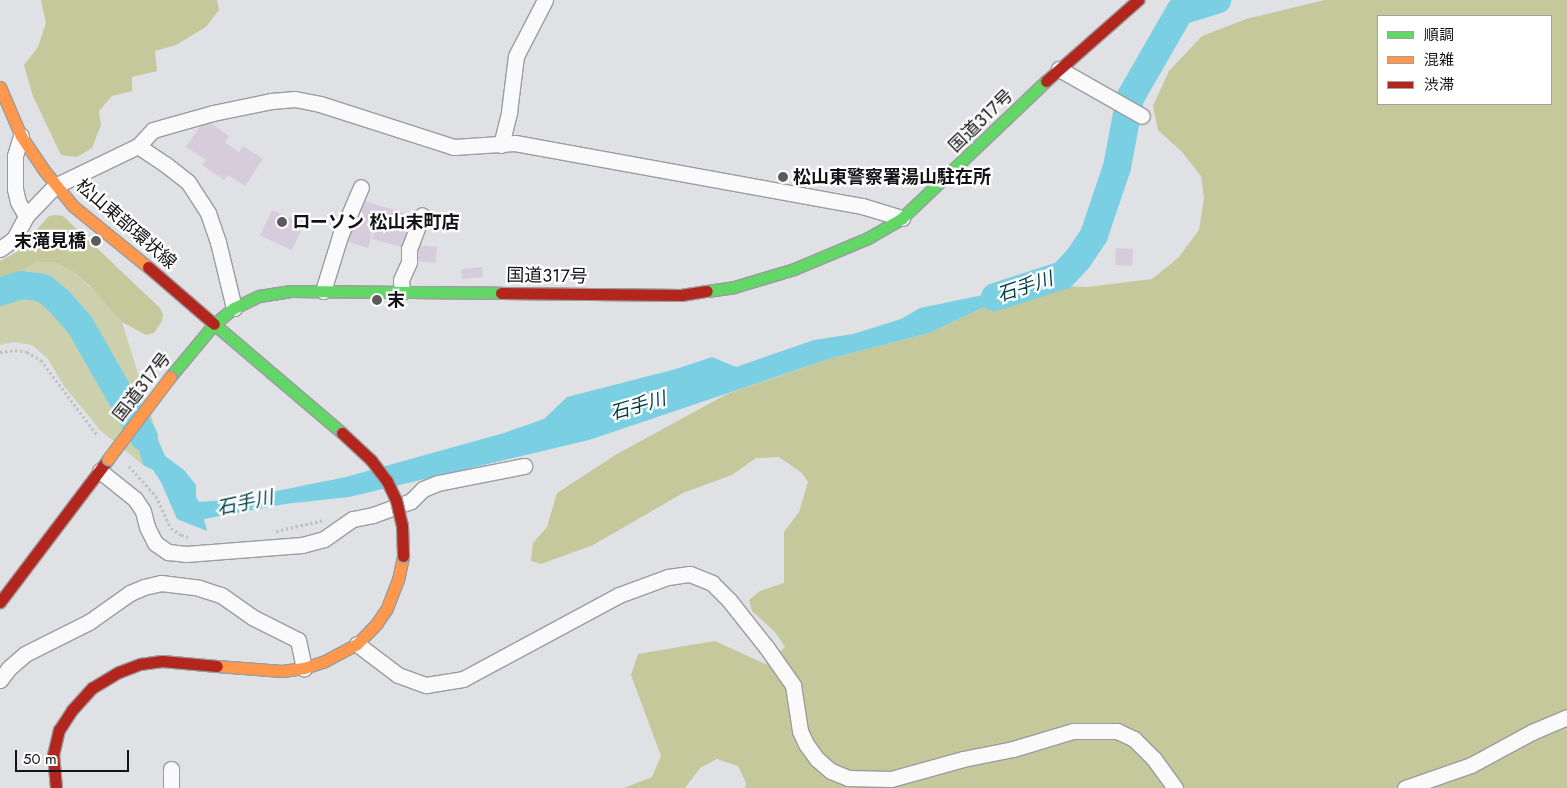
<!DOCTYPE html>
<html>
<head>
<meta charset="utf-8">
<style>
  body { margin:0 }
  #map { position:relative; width:1567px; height:788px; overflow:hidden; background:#e0e1e5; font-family:Jost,"Noto Sans JP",sans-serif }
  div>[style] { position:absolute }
  .green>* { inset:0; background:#ccd0ad }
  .forest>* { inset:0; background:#c4c89a }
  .water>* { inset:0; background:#7ad0e2 }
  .river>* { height:28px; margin:-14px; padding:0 14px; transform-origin:14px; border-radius:14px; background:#7ad0e2 }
  .building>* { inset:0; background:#d6ccdb; transform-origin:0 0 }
  .path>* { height:2.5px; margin-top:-1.25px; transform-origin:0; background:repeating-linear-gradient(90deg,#bfc0c1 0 2.5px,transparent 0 5px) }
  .roads { filter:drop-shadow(1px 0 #9b9c9f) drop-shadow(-1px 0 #9b9c9f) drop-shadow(0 1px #9b9c9f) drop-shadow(0 -1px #9b9c9f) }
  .street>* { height:15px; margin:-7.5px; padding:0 7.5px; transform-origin:7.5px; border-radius:7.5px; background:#fafafb }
  .fast>* { height:11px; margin:-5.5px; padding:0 5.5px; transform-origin:5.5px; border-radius:5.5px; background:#63d668 }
  .slow>* { height:11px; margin:-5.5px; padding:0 5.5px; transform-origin:5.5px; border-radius:5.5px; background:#ff974d }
  .jam>* { height:11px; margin:-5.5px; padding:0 5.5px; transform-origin:5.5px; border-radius:5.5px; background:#b3261e }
  .bridges { filter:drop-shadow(1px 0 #9b9c9f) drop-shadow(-1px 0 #9b9c9f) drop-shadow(0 1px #9b9c9f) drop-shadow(0 -1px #9b9c9f) }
  .slow-bridge>* { height:11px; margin:-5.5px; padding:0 5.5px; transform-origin:5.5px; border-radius:5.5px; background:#ff974d }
  .jam-bridge>* { height:11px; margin:-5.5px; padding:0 5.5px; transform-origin:5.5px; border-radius:5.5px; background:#b3261e }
  .dots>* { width:14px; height:14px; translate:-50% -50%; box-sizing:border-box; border:2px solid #fff; border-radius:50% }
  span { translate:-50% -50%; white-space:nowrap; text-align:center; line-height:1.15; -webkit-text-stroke:4.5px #fff; paint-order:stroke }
  .street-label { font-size:18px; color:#131315 }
  .poi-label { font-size:18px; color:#131315; font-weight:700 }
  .left { translate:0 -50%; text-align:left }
  .right { translate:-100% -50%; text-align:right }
  .water-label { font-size:19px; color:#043f48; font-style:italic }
  .legend { position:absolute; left:1377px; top:15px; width:175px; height:90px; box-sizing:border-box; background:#fff; border:1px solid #a1a1a1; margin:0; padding:6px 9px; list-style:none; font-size:15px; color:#131315 }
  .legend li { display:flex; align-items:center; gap:10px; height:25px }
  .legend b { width:25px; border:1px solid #a1a1a1 }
  .scale { position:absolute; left:15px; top:750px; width:114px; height:22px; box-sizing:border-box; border:2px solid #131315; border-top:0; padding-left:6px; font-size:15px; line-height:18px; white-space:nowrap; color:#131315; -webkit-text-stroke:4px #fff; paint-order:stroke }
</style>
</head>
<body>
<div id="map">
  <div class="green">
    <div style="clip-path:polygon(38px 262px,55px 262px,74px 272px,104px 300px,122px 322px,160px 444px,127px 405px,143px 465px,100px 430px,64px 386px,48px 359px,32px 345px,14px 342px,0 345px,0 280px)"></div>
  </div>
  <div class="forest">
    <div style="clip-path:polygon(41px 0,217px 0,219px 10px,206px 27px,176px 45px,155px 51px,157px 71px,132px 77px,132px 91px,112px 96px,99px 111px,101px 125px,92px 148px,77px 157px,61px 155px,33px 96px,24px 65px,38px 47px,46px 23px)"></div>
    <div style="clip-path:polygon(evenodd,1325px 0,1567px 0,1567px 788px,745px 788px,746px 783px,738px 766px,717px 759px,700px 768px,685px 788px,624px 788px,652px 777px,661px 756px,631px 675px,638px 654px,715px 641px,765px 664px,785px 647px,775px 632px,752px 611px,749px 600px,760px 591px,784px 583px,784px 532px,799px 512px,808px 482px,802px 473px,779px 457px,756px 458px,732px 475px,683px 493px,593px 545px,541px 564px,531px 561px,533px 543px,547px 527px,557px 493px,617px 454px,727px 394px,829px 359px,929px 333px,1031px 285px,1087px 287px,1152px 279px,1178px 258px,1199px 230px,1204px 198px,1201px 176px,1182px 152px,1158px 130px,1153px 106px,1169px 71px,1202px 36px,1246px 19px,1325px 0,1378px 16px,1551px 16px,1551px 104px,1378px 104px,1378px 16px)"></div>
    <div style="clip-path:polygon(55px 215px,63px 216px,160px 308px,163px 314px,162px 321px,154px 333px,146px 335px,122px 322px,91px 287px,74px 272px,55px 262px,38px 262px,0 280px,0 261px,17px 252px,49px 216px)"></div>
  </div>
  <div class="water">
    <div style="clip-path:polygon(1031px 285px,929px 333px,829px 359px,589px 440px,349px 497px,285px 504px,204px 519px,207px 531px,177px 519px,161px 482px,153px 470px,143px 465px,126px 403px,160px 444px,165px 456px,184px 470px,196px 485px,196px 497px,199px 502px,237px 499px,346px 477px,504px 433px,544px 419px,567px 397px,676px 369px,712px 357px,736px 367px,814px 340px,853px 334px,901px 319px,920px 308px)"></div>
  </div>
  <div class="river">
    <div style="left:0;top:292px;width:23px;rotate:-18deg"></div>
    <div style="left:22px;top:285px;width:21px;rotate:8deg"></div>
    <div style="left:43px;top:288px;width:21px;rotate:39deg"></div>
    <div style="left:59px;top:301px;width:32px;rotate:49deg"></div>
    <div style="left:80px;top:325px;width:129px;rotate:60.3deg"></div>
    <div style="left:995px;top:297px;width:71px;rotate:-17.9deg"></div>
    <div style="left:1063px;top:275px;width:22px;rotate:-47deg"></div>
    <div style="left:1078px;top:259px;width:29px;rotate:-56deg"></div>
    <div style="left:1094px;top:235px;width:72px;rotate:-71.3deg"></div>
    <div style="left:1117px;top:167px;width:70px;rotate:-79.3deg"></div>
    <div style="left:1130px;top:98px;width:100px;rotate:-60.1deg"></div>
    <div style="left:1180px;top:11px;width:39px;rotate:-17deg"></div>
  </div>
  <div class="building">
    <div style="clip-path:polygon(205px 119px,229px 136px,225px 142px,239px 152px,243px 146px,263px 159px,245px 186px,228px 175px,224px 180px,202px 165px,206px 160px,186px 147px)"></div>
    <div style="clip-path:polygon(358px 199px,415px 216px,412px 226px,377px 216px,368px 248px,346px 241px)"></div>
    <div style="left:272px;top:210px;width:35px;height:28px;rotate:25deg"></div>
    <div style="clip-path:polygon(378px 218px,411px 227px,406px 245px,403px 244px,402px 247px,372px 239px)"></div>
    <div style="left:416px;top:245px;width:21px;height:16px;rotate:5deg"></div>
    <div style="left:1116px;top:248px;width:17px;height:17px;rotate:3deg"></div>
    <div style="left:482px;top:267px;width:10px;height:21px;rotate:84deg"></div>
  </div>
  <div class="path">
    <div style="left:0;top:352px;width:15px;rotate:-8deg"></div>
    <div style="left:15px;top:350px;width:12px;rotate:9deg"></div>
    <div style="left:27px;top:352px;width:16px;rotate:30deg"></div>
    <div style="left:41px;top:360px;width:95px;rotate:53.1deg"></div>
    <div style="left:129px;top:466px;width:40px;rotate:48deg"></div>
    <div style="left:156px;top:496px;width:35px;rotate:65deg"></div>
    <div style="left:171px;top:528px;width:12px;rotate:35deg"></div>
    <div style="left:181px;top:535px;width:8px;rotate:14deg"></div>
    <div style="left:276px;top:531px;width:49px;rotate:-12.9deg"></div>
  </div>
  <div class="roads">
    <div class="street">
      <div style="left:1059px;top:69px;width:95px;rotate:29.5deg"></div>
      <div style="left:21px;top:136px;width:21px;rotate:107deg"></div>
      <div style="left:15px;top:156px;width:33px;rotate:90deg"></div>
      <div style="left:15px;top:189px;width:13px;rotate:77deg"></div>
      <div style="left:18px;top:202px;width:16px;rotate:60deg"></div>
      <div style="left:501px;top:145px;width:34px;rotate:-76deg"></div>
      <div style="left:509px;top:112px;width:56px;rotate:-82.9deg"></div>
      <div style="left:516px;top:56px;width:63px;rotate:-62.6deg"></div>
      <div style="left:138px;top:146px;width:32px;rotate:34deg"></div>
      <div style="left:165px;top:164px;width:29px;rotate:38deg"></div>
      <div style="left:188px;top:182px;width:37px;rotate:57deg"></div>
      <div style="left:208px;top:213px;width:31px;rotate:71deg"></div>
      <div style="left:218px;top:242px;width:68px;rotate:76.4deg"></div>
      <div style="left:0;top:249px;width:17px;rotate:-36deg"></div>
      <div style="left:14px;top:239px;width:26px;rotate:-62deg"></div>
      <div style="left:26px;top:216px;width:42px;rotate:-46deg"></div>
      <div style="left:55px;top:186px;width:92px;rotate:-25.7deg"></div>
      <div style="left:138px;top:146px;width:22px;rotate:-47deg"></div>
      <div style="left:153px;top:130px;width:62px;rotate:-15.8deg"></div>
      <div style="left:213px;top:113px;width:59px;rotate:-11.7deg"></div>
      <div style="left:271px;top:101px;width:24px;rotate:-5deg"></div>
      <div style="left:295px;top:99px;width:25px;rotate:11deg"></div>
      <div style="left:320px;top:104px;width:141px;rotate:17.8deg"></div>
      <div style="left:454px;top:147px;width:61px;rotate:-3.8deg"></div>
      <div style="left:515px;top:143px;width:353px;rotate:10.3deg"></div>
      <div style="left:862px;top:206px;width:42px;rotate:16.7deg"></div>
      <div style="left:323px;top:291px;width:58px;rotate:-72.8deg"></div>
      <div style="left:340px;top:236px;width:53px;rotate:-66.8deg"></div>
      <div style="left:402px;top:292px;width:12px;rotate:-95deg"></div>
      <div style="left:401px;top:280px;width:20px;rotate:-66deg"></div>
      <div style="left:409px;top:262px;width:13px;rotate:-90deg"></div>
      <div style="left:409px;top:249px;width:36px;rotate:-69deg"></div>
      <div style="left:100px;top:471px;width:45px;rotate:38.7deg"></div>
      <div style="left:135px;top:499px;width:14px;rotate:56deg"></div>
      <div style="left:143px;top:511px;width:16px;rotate:76deg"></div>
      <div style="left:147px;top:527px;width:18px;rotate:63deg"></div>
      <div style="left:155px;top:543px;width:16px;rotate:35deg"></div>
      <div style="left:168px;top:552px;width:18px;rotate:6deg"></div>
      <div style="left:186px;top:554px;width:116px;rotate:-4.4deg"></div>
      <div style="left:302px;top:545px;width:23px;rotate:-15deg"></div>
      <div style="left:324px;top:539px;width:35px;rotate:-35deg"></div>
      <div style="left:353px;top:519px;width:20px;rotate:-11deg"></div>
      <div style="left:373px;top:515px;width:40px;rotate:-20.2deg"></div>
      <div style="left:411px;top:501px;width:17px;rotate:-45deg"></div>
      <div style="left:423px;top:489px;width:16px;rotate:-22deg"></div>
      <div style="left:438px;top:483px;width:88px;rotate:-11.2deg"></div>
      <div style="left:357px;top:644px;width:51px;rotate:37.1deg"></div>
      <div style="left:398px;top:675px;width:30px;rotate:20deg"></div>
      <div style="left:426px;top:685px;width:37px;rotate:-9deg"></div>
      <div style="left:463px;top:679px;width:177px;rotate:-28.3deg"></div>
      <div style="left:619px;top:595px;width:52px;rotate:-20.2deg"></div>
      <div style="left:668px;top:577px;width:22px;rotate:-8deg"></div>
      <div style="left:690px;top:574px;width:24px;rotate:22deg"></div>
      <div style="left:712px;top:583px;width:24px;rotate:45deg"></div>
      <div style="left:729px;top:600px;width:61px;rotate:51.6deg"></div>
      <div style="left:767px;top:648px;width:45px;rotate:54.9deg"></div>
      <div style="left:793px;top:685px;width:47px;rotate:81.3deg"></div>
      <div style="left:800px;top:731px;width:14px;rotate:65deg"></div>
      <div style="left:806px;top:744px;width:19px;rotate:54deg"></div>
      <div style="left:817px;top:759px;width:18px;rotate:41deg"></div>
      <div style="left:831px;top:771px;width:18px;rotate:22deg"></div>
      <div style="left:848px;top:778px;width:43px;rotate:1.3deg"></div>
      <div style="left:891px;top:779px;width:75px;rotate:-15.5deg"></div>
      <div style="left:963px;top:759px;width:51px;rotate:-11.3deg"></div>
      <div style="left:1013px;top:749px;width:63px;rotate:-16.7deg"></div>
      <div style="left:1073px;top:731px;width:44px"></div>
      <div style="left:1117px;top:731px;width:19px;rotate:25deg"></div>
      <div style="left:1134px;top:739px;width:28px;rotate:45deg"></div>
      <div style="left:1154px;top:759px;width:36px;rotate:54deg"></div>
      <div style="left:0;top:680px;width:15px;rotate:-53deg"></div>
      <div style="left:9px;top:668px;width:21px;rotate:-41deg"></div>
      <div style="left:25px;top:654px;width:72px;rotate:-26.6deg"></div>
      <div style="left:89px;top:622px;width:50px;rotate:-35.3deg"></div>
      <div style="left:130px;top:593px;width:15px;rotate:-23deg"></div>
      <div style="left:144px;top:587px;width:17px;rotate:-13deg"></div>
      <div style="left:161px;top:583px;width:38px;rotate:7deg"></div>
      <div style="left:199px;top:588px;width:23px;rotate:18deg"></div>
      <div style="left:221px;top:595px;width:38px;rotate:35deg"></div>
      <div style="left:252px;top:617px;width:51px;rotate:26.6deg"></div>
      <div style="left:298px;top:640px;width:29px;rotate:78deg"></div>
      <div style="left:171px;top:769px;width:19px;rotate:90deg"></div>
      <div style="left:1405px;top:788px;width:70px;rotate:-19.2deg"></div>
      <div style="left:1471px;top:765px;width:69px;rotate:-28.4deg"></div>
      <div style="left:1532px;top:732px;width:38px;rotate:-23deg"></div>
    </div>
    <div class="fast">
      <div style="left:707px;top:291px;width:27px;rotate:-8deg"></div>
      <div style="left:734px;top:287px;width:63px;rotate:-16.7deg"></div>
      <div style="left:794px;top:269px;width:80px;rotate:-22.7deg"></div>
      <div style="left:868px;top:238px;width:39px;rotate:-30deg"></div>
      <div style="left:902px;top:218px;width:199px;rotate:-43.6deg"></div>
      <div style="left:214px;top:324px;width:168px;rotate:40.4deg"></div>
      <div style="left:170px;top:377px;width:69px;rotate:-50.3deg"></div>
      <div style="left:214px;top:324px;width:26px;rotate:-39deg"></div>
      <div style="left:234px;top:308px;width:28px;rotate:-26deg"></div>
      <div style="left:259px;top:296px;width:32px;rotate:-9deg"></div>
      <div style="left:291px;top:291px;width:210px;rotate:0.5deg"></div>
    </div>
    <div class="slow">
      <div style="left:0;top:87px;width:53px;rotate:66.8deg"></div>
      <div style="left:21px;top:136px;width:40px;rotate:56deg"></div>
      <div style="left:43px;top:169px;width:48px;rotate:51deg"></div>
      <div style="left:73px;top:206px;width:97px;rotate:39.1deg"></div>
      <div style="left:217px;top:666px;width:65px;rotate:4.4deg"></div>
      <div style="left:282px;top:671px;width:22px;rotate:-8deg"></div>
      <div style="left:304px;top:668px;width:20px;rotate:-18deg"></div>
      <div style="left:323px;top:662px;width:38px;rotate:-28deg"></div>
      <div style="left:357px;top:644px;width:29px;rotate:-46deg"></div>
      <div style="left:377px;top:623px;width:18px;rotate:-56deg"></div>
      <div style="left:387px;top:608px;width:30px;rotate:-69deg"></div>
      <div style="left:398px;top:580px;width:25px;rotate:-78deg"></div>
    </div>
    <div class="jam">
      <div style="left:1046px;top:81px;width:123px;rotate:-41.4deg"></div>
      <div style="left:148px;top:267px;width:87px;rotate:40.8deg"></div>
      <div style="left:501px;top:293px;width:180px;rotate:0.6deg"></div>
      <div style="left:681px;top:295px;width:26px;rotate:-9deg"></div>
      <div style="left:0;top:602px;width:179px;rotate:-52.9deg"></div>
      <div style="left:56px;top:788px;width:33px;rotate:-95deg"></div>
      <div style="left:53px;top:755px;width:26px;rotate:-77deg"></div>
      <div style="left:59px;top:730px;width:24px;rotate:-57deg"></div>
      <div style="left:72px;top:710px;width:30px;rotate:-48deg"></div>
      <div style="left:92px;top:688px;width:31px;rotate:-31deg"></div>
      <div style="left:119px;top:672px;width:22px;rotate:-21deg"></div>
      <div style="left:140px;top:664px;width:22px;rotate:-8deg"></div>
      <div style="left:162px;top:661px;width:55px;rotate:5.2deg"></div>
    </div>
  </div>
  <div class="bridges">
    <div class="slow-bridge">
      <div style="left:108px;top:459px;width:103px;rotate:-52.9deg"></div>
    </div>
    <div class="jam-bridge">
      <div style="left:342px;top:433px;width:40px;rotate:43deg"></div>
      <div style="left:371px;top:460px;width:26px;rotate:53deg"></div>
      <div style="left:387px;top:481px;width:21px;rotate:65deg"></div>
      <div style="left:396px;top:500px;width:27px;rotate:77deg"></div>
      <div style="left:402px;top:526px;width:30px;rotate:88deg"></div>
    </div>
  </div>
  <div class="dots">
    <div style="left:783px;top:177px;background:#5b5b5e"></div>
    <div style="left:282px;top:222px;background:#5b5b5e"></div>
    <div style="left:96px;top:241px;background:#5b5b5e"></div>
    <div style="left:377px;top:300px;background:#5b5b5e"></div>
  </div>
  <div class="street-label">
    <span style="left:981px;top:121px;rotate:-44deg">国道317号</span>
    <span style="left:126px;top:224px;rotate:41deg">松山東部環状線</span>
    <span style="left:547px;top:276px;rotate:1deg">国道317号</span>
    <span style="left:142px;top:387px;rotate:-52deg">国道317号</span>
  </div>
  <div class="poi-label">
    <span class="left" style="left:793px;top:177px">松山東警察署湯山駐在所</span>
    <span class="left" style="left:292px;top:222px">ローソン 松山末町店</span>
    <span class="right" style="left:86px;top:241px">末滝見橋</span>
    <span class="left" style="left:387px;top:300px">末</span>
  </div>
  <div class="water-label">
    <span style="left:1025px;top:287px;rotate:-18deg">石手川</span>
    <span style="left:638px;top:406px;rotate:-16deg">石手川</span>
    <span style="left:245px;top:503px;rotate:-12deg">石手川</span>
  </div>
  <ul class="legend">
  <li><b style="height:6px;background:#63d668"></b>順調</li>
  <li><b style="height:6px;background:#ff974d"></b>混雑</li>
  <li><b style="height:6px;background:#b3261e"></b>渋滞</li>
  </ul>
  <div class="scale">50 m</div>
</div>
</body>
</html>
